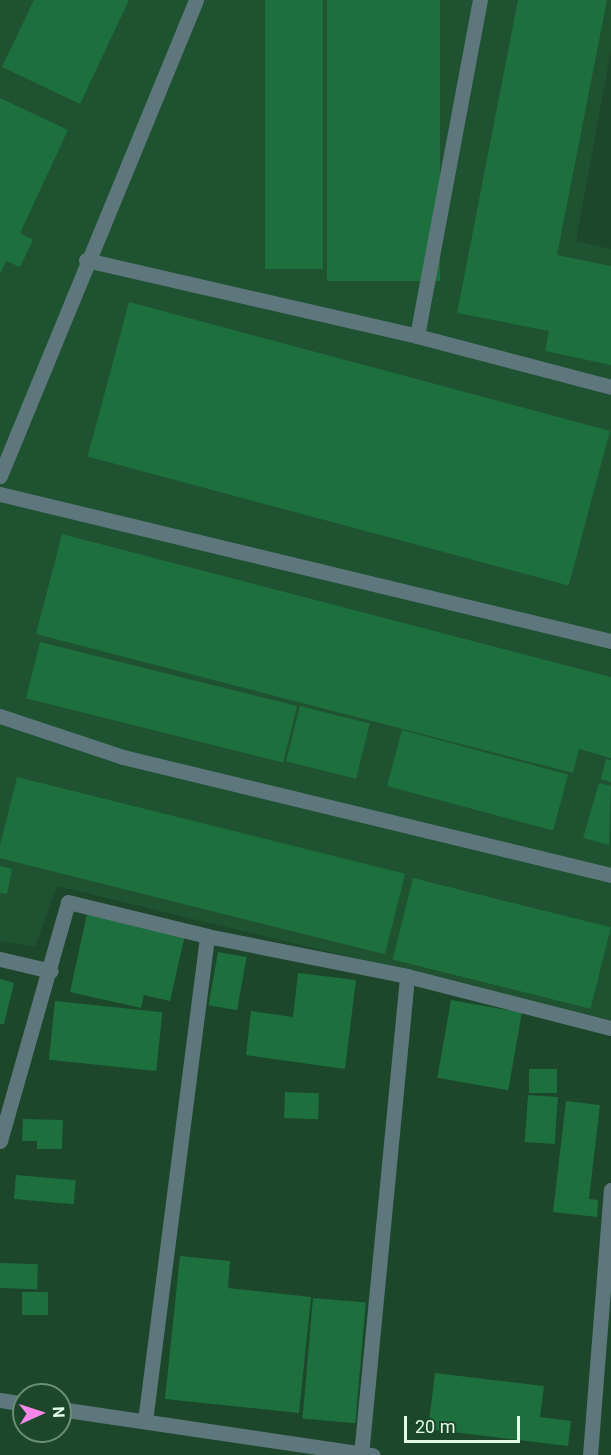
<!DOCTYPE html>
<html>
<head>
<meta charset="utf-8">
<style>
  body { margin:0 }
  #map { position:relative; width:611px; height:1455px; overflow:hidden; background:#1c472a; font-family:Roboto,sans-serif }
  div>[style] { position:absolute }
  .built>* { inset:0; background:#1f5231 }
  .building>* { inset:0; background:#1d6f3e; transform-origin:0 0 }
  .lane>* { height:15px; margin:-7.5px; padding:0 7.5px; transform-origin:7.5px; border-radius:7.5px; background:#5d777d }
  .street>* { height:15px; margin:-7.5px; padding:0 7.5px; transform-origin:7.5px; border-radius:7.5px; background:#5d777d }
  span { translate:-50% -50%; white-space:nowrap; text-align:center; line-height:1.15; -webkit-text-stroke:4.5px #1c472a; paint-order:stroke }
  .north { position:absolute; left:12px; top:1383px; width:60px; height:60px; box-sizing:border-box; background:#1c472a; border:2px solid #6b8f76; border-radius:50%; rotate:87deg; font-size:16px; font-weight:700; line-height:24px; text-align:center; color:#e2fae7 }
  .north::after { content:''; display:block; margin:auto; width:21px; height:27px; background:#f987e9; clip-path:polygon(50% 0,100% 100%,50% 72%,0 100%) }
  .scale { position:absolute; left:404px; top:1416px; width:116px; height:27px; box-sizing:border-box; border:3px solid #e2fae7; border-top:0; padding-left:8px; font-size:18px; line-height:21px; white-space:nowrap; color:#e2fae7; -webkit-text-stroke:4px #1c472a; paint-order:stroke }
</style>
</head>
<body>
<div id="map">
  <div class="built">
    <div style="clip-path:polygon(0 0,611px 0,611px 50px,576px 241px,611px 249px,611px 1020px,57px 886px,35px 947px,0 941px)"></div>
  </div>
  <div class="building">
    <div style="clip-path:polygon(34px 0,129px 0,80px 104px,2px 67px)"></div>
    <div style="left:265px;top:0;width:58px;height:269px"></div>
    <div style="left:327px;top:0;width:113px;height:281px"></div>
    <div style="clip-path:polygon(518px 0,607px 0,557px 255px,611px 266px,611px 365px,545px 351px,549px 331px,457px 313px)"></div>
    <div style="clip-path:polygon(0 98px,68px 130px,20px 233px,33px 240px,20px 267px,6px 261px,0 274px)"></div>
    <div style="left:129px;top:302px;width:498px;height:160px;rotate:15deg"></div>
    <div style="clip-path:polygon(62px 534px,611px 677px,611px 758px,579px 749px,573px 773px,36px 634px)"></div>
    <div style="left:40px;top:642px;width:265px;height:58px;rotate:14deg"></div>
    <div style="left:300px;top:706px;width:72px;height:57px;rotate:14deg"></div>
    <div style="left:402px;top:730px;width:172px;height:58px;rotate:15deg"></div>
    <div style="clip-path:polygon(606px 759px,611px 760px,611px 782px,601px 779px)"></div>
    <div style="left:17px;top:777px;width:400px;height:83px;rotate:14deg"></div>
    <div style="clip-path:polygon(599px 783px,611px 786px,609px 845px,583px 838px)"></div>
    <div style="clip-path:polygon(0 866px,12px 869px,7px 894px,0 893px)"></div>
    <div style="left:413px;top:878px;width:204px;height:84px;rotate:14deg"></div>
    <div style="clip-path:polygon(87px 914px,185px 935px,170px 1001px,144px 995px,141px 1008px,70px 992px)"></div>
    <div style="left:218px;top:952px;width:29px;height:54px;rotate:10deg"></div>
    <div style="clip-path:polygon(298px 973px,356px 980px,345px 1069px,246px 1055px,251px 1011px,293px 1017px)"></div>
    <div style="clip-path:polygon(0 979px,14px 983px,4px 1024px,0 1024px)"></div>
    <div style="left:451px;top:1000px;width:72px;height:79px;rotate:10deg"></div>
    <div style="left:55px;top:1001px;width:108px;height:59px;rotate:6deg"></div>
    <div style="left:557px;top:1069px;width:24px;height:28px;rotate:90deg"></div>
    <div style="left:285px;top:1092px;width:34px;height:26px;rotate:2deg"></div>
    <div style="left:528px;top:1095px;width:30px;height:47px;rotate:4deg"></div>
    <div style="clip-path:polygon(566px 1101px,600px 1105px,589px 1199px,598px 1200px,597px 1217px,553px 1212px)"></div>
    <div style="clip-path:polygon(23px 1119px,63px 1120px,62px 1149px,37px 1149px,37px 1141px,22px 1141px)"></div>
    <div style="left:16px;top:1175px;width:60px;height:24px;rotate:5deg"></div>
    <div style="clip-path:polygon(180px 1256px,230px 1261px,228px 1288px,311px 1297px,299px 1413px,165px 1399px)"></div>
    <div style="left:0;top:1263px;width:38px;height:25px;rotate:2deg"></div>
    <div style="left:22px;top:1292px;width:26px;height:23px"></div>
    <div style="left:313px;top:1298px;width:53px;height:121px;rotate:5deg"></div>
    <div style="clip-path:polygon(435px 1373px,544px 1386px,540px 1417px,571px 1421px,568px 1446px,428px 1429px)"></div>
  </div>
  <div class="lane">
    <div style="left:86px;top:260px;width:340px;rotate:12.9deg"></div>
    <div style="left:417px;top:336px;width:201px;rotate:14.7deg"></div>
    <div style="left:417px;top:336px;width:342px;rotate:-79.4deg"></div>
    <div style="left:0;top:476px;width:515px;rotate:-67.62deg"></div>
    <div style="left:0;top:494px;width:628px;rotate:13.53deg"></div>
    <div style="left:0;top:716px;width:130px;rotate:18.4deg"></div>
    <div style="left:123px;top:757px;width:502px;rotate:13.59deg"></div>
  </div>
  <div class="street">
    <div style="left:0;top:959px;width:52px;rotate:13.2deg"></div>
    <div style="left:0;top:1141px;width:248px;rotate:-74.1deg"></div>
    <div style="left:68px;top:902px;width:143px;rotate:13.7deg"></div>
    <div style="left:207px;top:936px;width:204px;rotate:11.3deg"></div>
    <div style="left:407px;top:976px;width:211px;rotate:14.3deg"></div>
    <div style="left:0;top:1400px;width:24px;rotate:9deg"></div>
    <div style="left:60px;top:1409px;width:316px;rotate:8.4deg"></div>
    <div style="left:145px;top:1421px;width:489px;rotate:-82.7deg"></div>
    <div style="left:361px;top:1455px;width:481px;rotate:-84.5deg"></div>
    <div style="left:590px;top:1455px;width:266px;rotate:-85.5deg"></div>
  </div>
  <div class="north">N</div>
  <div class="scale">20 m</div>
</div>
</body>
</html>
